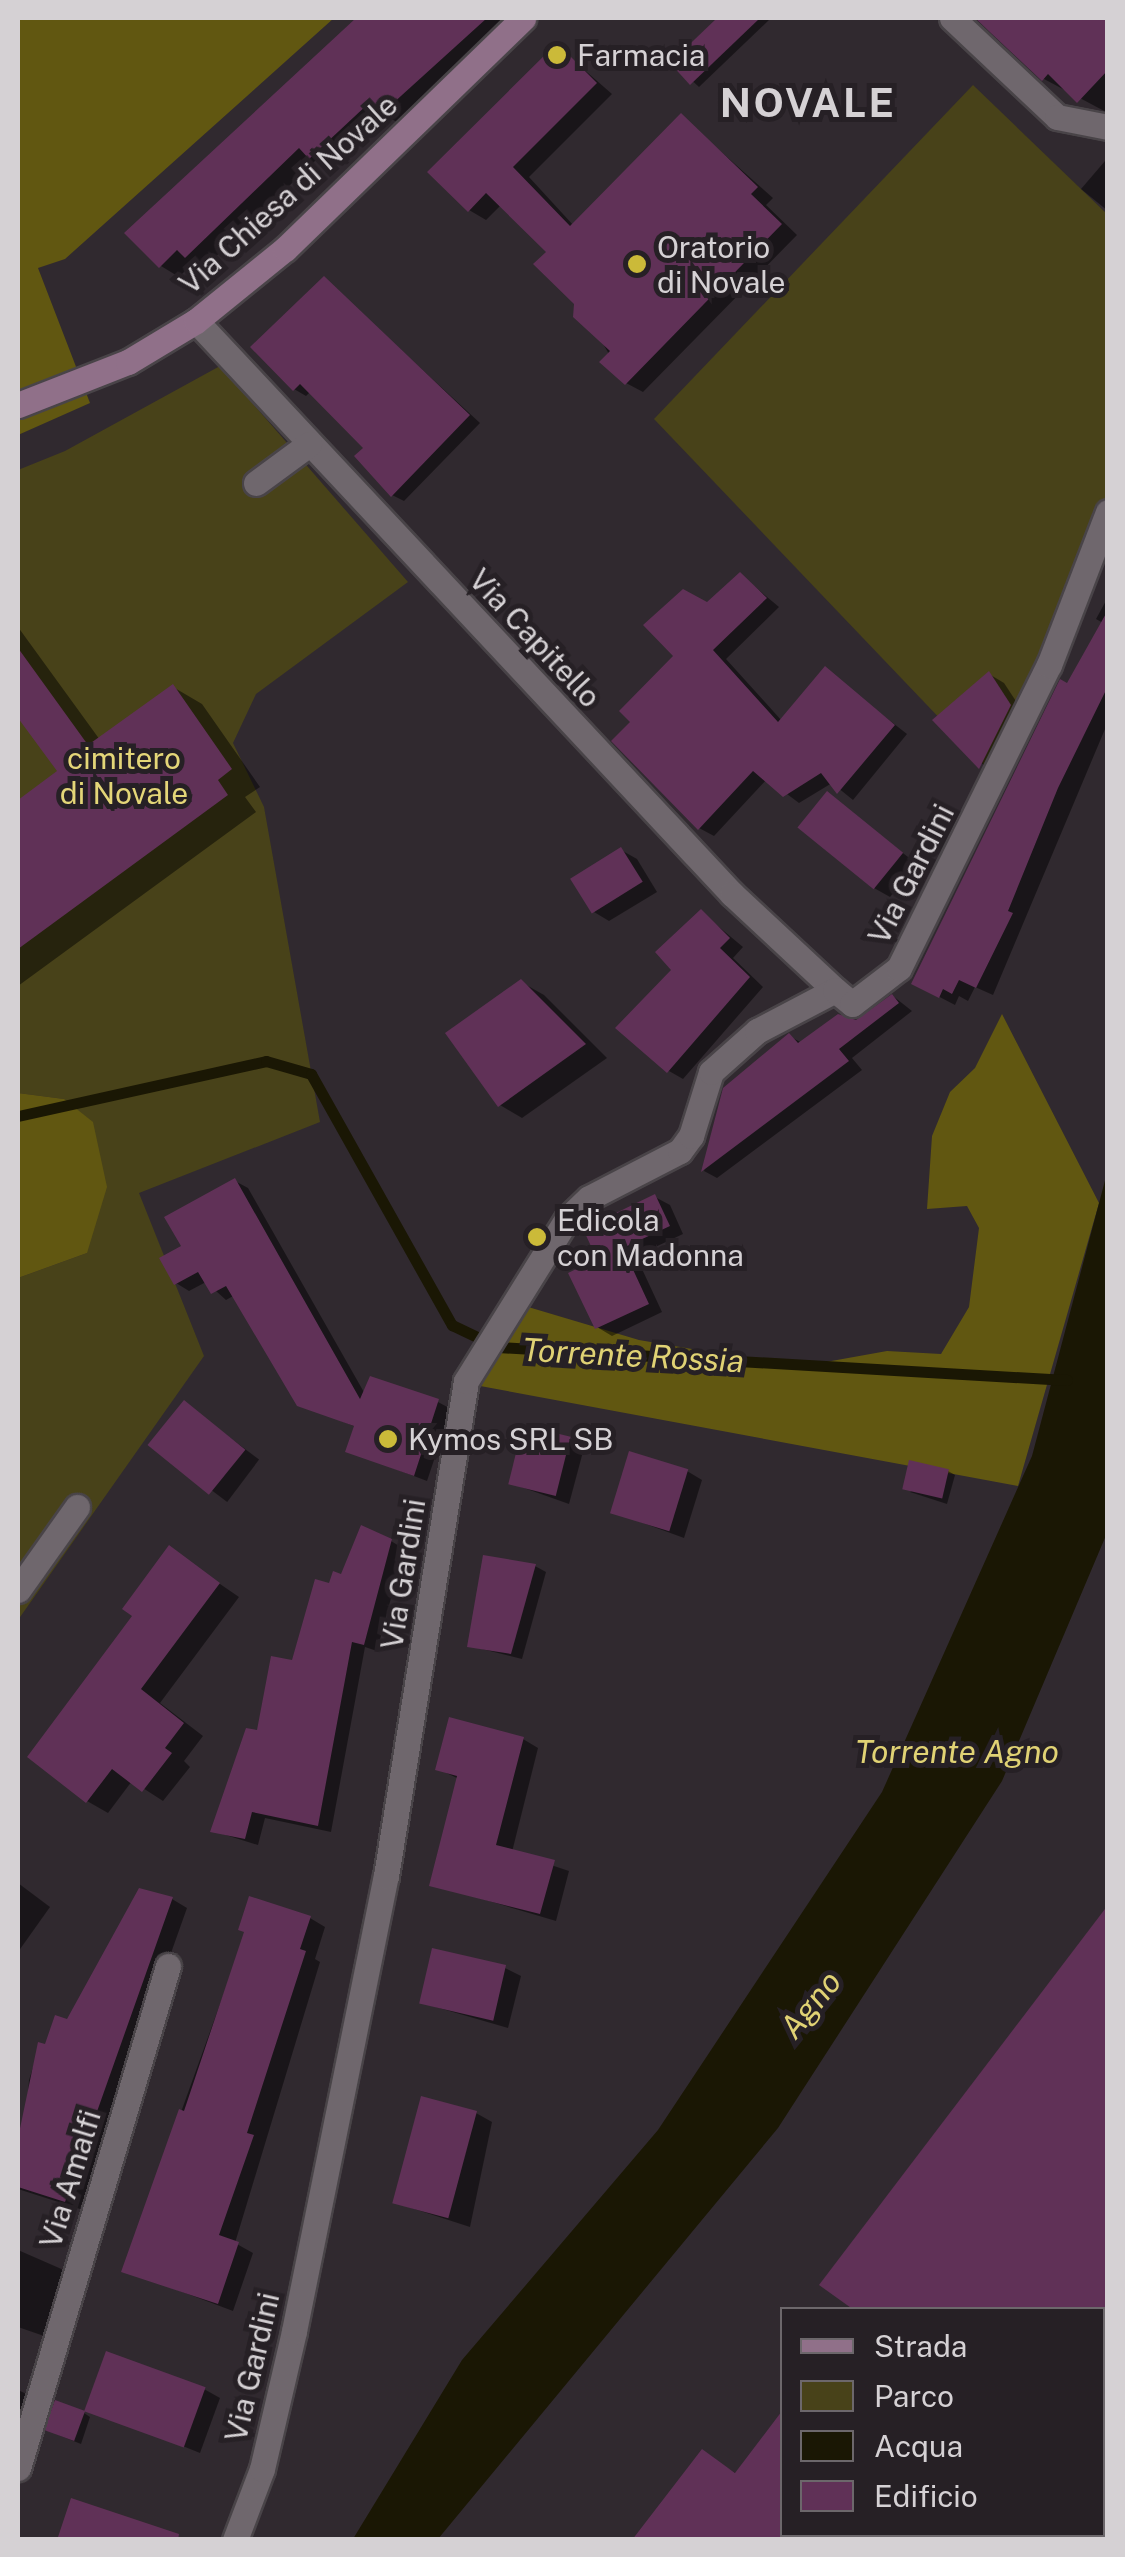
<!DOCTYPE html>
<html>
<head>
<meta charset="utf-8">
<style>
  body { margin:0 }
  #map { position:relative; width:1125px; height:2557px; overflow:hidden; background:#30292f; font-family:"Public Sans",sans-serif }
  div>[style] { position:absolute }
  .green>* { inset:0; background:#484219 }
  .forest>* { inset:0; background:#615711 }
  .water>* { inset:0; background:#1a1704 }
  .shadow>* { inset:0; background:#0007; transform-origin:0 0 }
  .stream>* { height:11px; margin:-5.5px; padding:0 5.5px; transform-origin:5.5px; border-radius:5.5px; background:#1a1704 }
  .building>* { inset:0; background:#603157; transform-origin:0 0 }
  .roads { filter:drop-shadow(2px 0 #494448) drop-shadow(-2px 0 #494448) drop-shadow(0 2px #494448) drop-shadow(0 -2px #494448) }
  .minor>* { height:25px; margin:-12.5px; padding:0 12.5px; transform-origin:12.5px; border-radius:12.5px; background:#6f676d }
  .secondary>* { height:25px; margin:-12.5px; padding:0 12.5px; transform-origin:12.5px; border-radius:12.5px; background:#907089 }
  .dots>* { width:28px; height:28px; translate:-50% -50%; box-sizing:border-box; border:5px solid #262025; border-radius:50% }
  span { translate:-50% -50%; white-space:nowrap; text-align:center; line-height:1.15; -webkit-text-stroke:10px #262025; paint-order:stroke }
  .poi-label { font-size:30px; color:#d5d1d4 }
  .left { translate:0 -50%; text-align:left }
  .street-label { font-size:30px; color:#d5d1d4 }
  .park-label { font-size:30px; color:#e4d678 }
  .water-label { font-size:32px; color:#e0d274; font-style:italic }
  .district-label { font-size:40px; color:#d5d1d4; font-weight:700; letter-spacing:2.5px }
  .frame { position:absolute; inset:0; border:20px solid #d5d1d4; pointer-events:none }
  .legend { position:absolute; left:780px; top:2307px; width:325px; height:230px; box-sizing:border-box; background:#262025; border:2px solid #6c676b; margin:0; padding:12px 18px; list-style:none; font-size:30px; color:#d5d1d4 }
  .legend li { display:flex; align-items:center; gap:20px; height:50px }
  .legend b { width:50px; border:2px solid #6c676b }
</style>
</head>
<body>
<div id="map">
  <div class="green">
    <div style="clip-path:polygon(973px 85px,1107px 214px,1107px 504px,989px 770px,654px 419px)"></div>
    <div style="clip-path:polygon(220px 366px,408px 582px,256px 694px,233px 743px,264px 807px,320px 1122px,139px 1193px,204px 1356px,18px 1620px,18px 1278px,87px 1253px,64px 1099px,18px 1093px,18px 470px,65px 451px)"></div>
  </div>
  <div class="forest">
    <div style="clip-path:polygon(18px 18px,334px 18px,65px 259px,38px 268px,90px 403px,18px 435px)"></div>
    <div style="clip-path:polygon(1002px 1014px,1099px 1203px,1018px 1486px,464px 1383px,508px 1301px,639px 1340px,798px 1367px,887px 1351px,941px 1354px,969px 1307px,979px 1228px,967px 1206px,927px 1209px,932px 1136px,950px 1092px,975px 1068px)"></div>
    <div style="clip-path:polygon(18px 1093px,64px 1099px,93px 1122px,107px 1187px,87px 1253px,18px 1278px)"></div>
  </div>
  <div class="water">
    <div style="clip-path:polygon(1107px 1173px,1107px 1533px,1002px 1781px,778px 2128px,438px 2539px,353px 2539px,462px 2360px,658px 2130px,882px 1792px,1032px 1456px)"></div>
  </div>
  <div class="shadow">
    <div style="clip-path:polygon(361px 18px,507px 18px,400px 124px,385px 115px,329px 167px,316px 160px,205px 267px,195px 261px,179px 277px,161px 266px,128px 234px)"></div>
    <div style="clip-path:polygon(720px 18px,771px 18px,699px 87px,673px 63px)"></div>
    <div style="clip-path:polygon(975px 18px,1108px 18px,1108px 113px,1044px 79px)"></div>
    <div style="clip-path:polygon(557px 46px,612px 94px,529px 177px,574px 226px,681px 116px,773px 198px,766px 205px,797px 235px,643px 392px,626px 383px,549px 252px,501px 205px,486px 220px,469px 210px)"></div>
    <div style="clip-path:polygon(1105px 161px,1108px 163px,1108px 211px,1081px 189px)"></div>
    <div style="clip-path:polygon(324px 279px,480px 423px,404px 501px,392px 495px,366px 448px,311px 391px,306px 396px,294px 389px)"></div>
    <div style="clip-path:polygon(741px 575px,779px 607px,726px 659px,782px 721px,825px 670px,907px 734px,853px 800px,832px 783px,799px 803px,767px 779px,714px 836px,699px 828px,633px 722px,707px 606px)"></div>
    <div style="clip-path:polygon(1108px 597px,1108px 722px,993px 995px,975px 987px,968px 1001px,959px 996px,955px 1005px,930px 992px,1068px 686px,1103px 623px,1096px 619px)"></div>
    <div style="clip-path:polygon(18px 627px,100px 740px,173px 687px,202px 704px,260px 787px,245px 797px,256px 812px,18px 986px,18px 803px,60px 771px,18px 714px)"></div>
    <div style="clip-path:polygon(989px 674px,1004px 683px,1025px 715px,995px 776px,936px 720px)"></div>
    <div style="clip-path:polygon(827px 794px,917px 864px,890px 897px,874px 888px)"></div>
    <div style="clip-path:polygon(621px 850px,637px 859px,657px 892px,609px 921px,594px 912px)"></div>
    <div style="clip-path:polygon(701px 912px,743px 947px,733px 958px,763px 987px,683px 1079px,669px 1071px)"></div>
    <div style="clip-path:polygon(521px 982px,544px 995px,607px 1058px,522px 1118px,500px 1105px)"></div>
    <div style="clip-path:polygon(893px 996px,912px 1011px,852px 1058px,862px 1070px,717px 1178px,704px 1171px,725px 1089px,789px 1036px,802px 1043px,857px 1022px)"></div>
    <div style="clip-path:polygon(235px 1181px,248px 1188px,365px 1394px,438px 1402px,451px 1409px,427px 1481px,348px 1451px,356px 1427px,299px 1404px,235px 1295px,226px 1300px,206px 1282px,189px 1291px,176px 1283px,184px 1247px)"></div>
    <div style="clip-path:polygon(655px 1197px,670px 1205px,683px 1234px,636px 1256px,662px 1312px,612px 1336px,597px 1327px,600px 1260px)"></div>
    <div style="left:184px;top:1403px;width:94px;height:53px;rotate:37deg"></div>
    <div style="clip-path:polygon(569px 1440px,584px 1448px,569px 1504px,510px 1483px)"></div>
    <div style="clip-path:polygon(687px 1471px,702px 1480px,684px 1538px,613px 1512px)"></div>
    <div style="clip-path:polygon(948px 1471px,955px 1475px,947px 1504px,910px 1492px)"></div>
    <div style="clip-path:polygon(391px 1541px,404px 1549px,377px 1651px,365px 1647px,331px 1832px,265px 1818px,258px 1845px,213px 1831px,331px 1586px)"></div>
    <div style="clip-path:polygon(169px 1549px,239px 1597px,160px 1703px,203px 1736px,184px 1761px,190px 1767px,163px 1801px,132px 1781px,108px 1813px,87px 1801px,136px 1616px)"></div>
    <div style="clip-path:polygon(535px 1566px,546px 1572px,522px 1659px,470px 1646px)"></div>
    <div style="clip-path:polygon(523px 1739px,538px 1748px,512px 1852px,569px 1871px,556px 1921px,432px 1884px,459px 1779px,438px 1769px)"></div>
    <div style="clip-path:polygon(18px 1883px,50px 1907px,18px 1952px)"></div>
    <div style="clip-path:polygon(172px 1899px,187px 1908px,80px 2209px,18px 2189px,18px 2141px,24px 2143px,29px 2080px,40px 2045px,47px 2048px)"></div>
    <div style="clip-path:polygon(1108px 1906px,1108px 2540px,635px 2540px,702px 2452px,737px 2474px,782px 2415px,782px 2534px,1102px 2534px)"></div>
    <div style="clip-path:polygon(310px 1918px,325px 1927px,315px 1959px,320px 1962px,235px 2243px,253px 2253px,233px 2311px,124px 2270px,246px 1932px)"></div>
    <div style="clip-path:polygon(505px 1968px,521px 1976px,508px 2028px,422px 2003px)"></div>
    <div style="clip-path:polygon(476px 2113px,492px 2122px,470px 2227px,396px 2203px)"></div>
    <div style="clip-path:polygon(18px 2250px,66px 2271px,44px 2336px,18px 2327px)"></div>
    <div style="clip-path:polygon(204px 2389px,220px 2398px,200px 2453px,138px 2428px)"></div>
    <div style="clip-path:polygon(18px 2390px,37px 2399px,29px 2425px,18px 2421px)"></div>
    <div style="clip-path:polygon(84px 2413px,90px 2417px,81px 2444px,56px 2434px)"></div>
  </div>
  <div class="stream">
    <div style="left:18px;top:1116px;width:254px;rotate:-12.5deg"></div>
    <div style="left:266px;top:1061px;width:47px;rotate:16.1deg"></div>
    <div style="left:311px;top:1074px;width:288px;rotate:60.7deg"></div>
    <div style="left:452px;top:1325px;width:51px;rotate:25.6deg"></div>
    <div style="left:498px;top:1347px;width:570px;rotate:3.32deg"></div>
  </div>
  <div class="building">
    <div style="clip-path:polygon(356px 18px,487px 18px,380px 115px,369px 103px,309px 159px,299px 148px,185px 258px,177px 250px,159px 268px,124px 233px)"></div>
    <div style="clip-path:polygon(717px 18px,760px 18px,690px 85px,670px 63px)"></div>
    <div style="clip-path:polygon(975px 18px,1108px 18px,1108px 70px,1077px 103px,1048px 74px,1042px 81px)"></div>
    <div style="clip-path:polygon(557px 43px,597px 83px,513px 167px,570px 226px,681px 113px,758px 187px,751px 194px,782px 224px,625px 385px,599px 362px,610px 351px,573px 317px,574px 304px,533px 264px,546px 252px,486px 193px,468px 212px,427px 172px)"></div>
    <div style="clip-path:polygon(324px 276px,470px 415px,391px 497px,354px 456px,363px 448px,300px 384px,293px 391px,250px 347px)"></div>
    <div style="clip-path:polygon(740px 572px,767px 598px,713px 650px,778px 722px,825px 666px,895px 725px,837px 794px,821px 773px,783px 797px,753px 771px,698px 830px,611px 741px,630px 722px,619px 711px,673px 656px,643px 625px,683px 589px,707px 602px)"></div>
    <div style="clip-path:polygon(1108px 610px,1108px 686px,1058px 788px,1008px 911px,1013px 913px,976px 988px,959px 980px,952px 994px,943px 989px,939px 998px,911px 984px,1060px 679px,1067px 683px)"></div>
    <div style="clip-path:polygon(18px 648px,88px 745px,173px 684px,232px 769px,218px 780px,228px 795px,18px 949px,18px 800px,57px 771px,18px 718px)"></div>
    <div style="clip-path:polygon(989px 671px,1011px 705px,979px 769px,932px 720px)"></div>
    <div style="left:827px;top:791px;width:98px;height:47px;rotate:39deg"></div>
    <div style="left:621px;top:847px;width:41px;height:60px;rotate:58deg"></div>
    <div style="clip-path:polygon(701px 909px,730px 938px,720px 948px,750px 977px,667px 1073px,615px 1028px,671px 970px,655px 952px)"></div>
    <div style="clip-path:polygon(521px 979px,586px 1044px,498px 1107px,445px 1033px)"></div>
    <div style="clip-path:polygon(892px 994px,899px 1003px,839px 1049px,849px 1061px,701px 1172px,723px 1088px,789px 1033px,798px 1043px,838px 1014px,856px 1020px)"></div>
    <div style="clip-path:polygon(235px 1178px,360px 1399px,370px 1376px,439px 1399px,414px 1476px,345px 1452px,354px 1426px,297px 1406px,226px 1286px,211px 1294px,198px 1272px,174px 1285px,159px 1258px,181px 1246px,164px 1217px)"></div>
    <div style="clip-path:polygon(655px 1194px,670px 1226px,623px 1248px,649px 1304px,595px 1329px,568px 1273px,597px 1259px,583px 1229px)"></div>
    <div style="left:184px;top:1400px;width:79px;height:58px;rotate:39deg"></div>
    <div style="left:523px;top:1425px;width:49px;height:61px;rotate:14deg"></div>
    <div style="left:629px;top:1451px;width:62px;height:65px;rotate:17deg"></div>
    <div style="left:909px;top:1460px;width:41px;height:30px;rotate:13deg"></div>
    <div style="clip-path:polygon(361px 1525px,392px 1539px,364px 1645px,352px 1642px,318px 1826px,252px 1812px,245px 1839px,210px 1832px,246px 1728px,257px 1730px,271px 1656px,292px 1660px,315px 1579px,329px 1583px,333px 1571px,341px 1574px)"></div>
    <div style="clip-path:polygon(169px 1545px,220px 1583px,141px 1689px,184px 1723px,165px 1748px,172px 1753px,142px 1792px,112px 1769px,86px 1803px,27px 1757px,132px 1616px,122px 1609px)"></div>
    <div style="clip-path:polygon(483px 1555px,536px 1564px,511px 1654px,467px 1647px)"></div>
    <div style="clip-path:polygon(449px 1717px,524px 1737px,496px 1845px,555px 1860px,540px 1914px,429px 1886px,457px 1776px,435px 1770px)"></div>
    <div style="clip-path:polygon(139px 1888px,173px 1897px,65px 2202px,18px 2187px,18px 2138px,38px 2042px,45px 2044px,55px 2015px,67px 2019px)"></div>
    <div style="clip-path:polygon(249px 1896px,311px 1916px,300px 1949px,306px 1951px,247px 2133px,254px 2135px,219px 2235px,239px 2242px,218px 2304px,121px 2272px,179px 2109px,184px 2111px,244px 1932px,238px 1930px)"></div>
    <div style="clip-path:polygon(1108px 1905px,1108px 2310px,854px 2310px,819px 2285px)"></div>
    <div style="left:432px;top:1948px;width:76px;height:57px;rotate:13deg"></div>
    <div style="left:421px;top:2096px;width:58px;height:111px;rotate:15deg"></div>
    <div style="left:106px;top:2351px;width:106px;height:64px;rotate:20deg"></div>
    <div style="left:55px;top:2400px;width:32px;height:32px;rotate:20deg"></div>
    <div style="clip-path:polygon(782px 2411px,782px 2540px,632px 2540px,702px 2449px,735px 2473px)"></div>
    <div style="clip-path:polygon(71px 2498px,179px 2534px,178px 2540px,57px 2540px)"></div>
  </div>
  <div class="roads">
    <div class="minor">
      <div style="left:952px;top:18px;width:144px;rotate:43.3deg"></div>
      <div style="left:1057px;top:117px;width:52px;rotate:11.1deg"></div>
      <div style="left:196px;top:321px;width:785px;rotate:46.91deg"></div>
      <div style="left:732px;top:894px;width:141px;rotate:43deg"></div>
      <div style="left:256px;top:483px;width:66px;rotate:-36.3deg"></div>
      <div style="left:18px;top:1590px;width:102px;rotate:-54.6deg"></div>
      <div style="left:18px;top:2468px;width:524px;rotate:-73.36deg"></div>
      <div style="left:235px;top:2540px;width:76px;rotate:-69.2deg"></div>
      <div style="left:262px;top:2469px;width:142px;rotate:-76.9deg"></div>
      <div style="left:294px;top:2331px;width:464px;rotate:-78.6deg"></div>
      <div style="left:386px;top:1876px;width:501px;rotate:-80.82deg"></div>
      <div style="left:466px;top:1381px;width:191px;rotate:-58.1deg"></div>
      <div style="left:567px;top:1219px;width:30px;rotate:-44deg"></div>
      <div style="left:589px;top:1198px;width:102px;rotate:-27.3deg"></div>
      <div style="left:680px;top:1151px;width:19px;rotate:-54deg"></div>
      <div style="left:691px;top:1136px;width:67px;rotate:-72.6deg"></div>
      <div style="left:711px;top:1072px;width:62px;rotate:-41.7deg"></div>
      <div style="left:757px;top:1031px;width:88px;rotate:-27.7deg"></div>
      <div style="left:835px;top:990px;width:22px;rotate:39deg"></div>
      <div style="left:852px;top:1004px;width:59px;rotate:-37.5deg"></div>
      <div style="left:899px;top:968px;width:338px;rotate:-63.7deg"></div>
      <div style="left:1049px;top:665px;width:164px;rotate:-68.9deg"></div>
    </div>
    <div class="secondary">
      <div style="left:18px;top:405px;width:118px;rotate:-21.4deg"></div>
      <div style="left:128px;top:362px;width:79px;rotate:-31.1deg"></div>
      <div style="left:196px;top:321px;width:114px;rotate:-39deg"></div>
      <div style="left:285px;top:249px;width:332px;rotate:-44.1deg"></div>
    </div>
  </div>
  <div class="dots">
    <div style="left:557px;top:55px;background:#cbba39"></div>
    <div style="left:637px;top:264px;background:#cbba39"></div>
    <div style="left:537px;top:1237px;background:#cbba39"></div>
    <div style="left:388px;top:1439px;background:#cbba39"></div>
  </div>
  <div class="poi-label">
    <span class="left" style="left:577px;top:55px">Farmacia</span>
    <span class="left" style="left:657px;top:264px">Oratorio<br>di Novale</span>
    <span class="left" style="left:557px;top:1237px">Edicola<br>con Madonna</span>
    <span class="left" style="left:408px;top:1439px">Kymos SRL SB</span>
  </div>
  <div class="street-label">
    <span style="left:288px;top:194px;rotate:-42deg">Via Chiesa di Novale</span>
    <span style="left:535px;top:638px;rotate:47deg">Via Capitello</span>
    <span style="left:911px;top:874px;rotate:-63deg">Via Gardini</span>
    <span style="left:403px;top:1574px;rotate:-81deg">Via Gardini</span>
    <span style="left:70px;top:2179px;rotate:-73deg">Via Amalfi</span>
    <span style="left:252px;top:2367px;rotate:-77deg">Via Gardini</span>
  </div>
  <div class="park-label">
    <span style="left:124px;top:775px">cimitero<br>di Novale</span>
  </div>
  <div class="water-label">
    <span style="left:633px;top:1356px;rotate:3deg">Torrente Rossia</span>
    <span style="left:957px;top:1752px">Torrente Agno</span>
    <span style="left:811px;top:2005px;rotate:-51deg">Agno</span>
  </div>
  <div class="district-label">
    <span style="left:808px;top:103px">NOVALE</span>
  </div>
  <div class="frame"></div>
  <ul class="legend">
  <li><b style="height:12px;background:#907089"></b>Strada</li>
  <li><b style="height:28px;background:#484219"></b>Parco</li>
  <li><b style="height:28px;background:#1a1704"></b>Acqua</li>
  <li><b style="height:28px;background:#603157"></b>Edificio</li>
  </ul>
</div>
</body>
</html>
